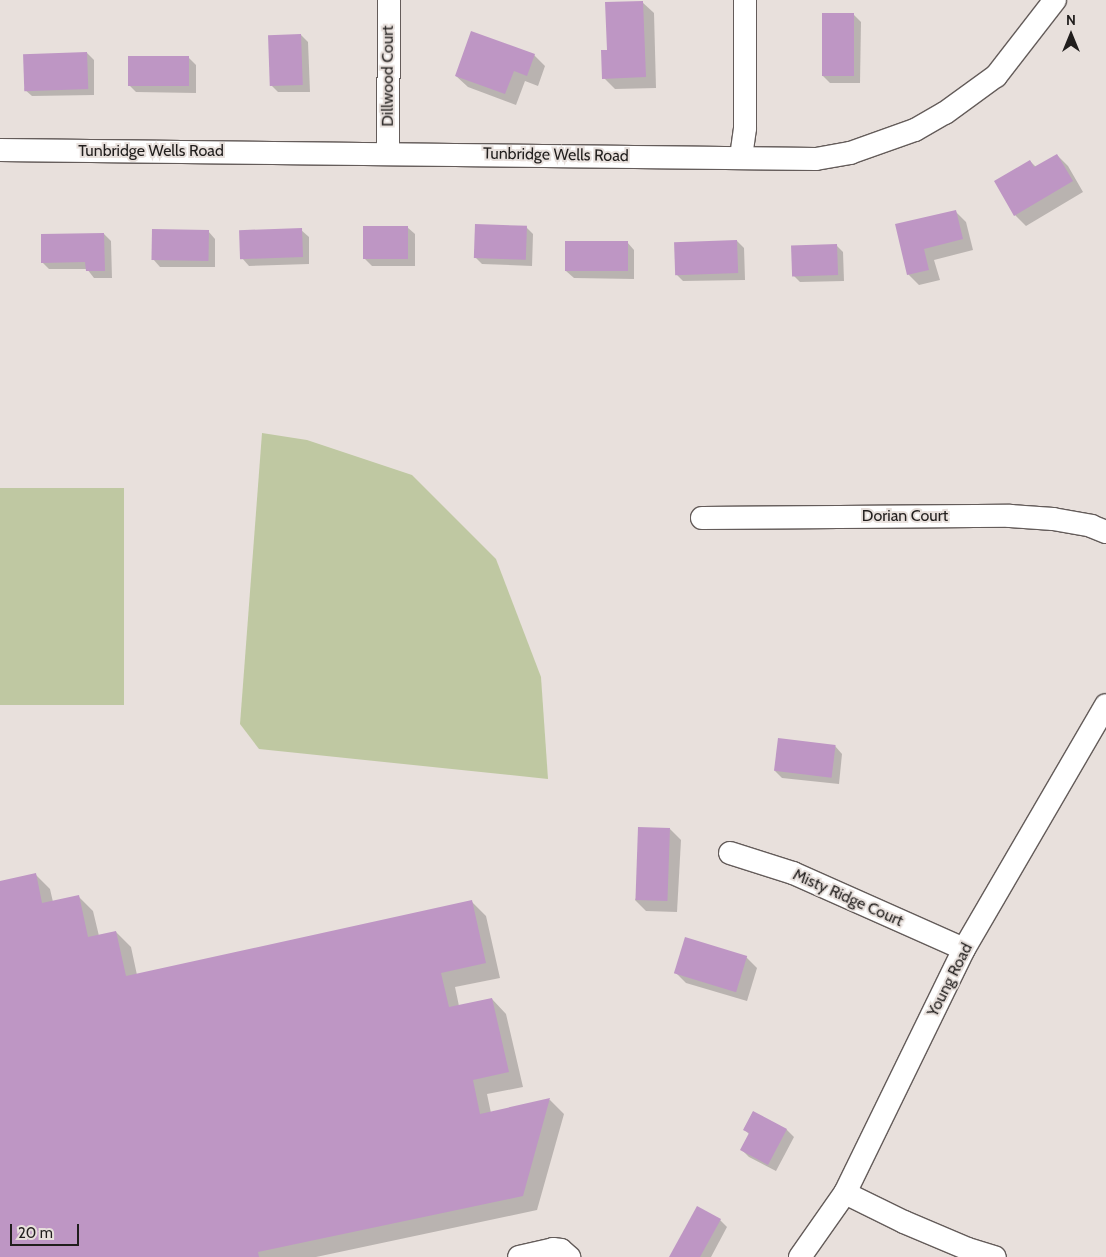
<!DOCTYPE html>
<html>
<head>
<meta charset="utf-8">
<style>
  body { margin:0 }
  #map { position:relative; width:1106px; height:1257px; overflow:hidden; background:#e8e0dc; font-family:Cabin,sans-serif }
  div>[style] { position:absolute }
  .green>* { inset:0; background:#bfc8a2; transform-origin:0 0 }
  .shadow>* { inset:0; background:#0003 }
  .building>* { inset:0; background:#be96c4; transform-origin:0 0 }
  .roads { filter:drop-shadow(1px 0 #645c5a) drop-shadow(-1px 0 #645c5a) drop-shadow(0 1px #645c5a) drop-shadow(0 -1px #645c5a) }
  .minor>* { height:22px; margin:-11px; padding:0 11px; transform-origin:11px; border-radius:11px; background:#fff }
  span { translate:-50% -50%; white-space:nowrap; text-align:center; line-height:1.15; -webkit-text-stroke:4px #e8e0dc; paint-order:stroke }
  .street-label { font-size:16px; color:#211e1d }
  .north { position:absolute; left:1046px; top:10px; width:50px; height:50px; -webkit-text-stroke:4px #e8e0dc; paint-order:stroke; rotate:0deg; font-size:14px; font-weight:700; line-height:20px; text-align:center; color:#211e1d }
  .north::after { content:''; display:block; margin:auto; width:18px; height:22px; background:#211e1d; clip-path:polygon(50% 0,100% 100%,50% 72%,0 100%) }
  .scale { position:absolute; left:10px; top:1224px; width:69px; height:22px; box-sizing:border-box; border:2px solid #211e1d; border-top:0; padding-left:6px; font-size:15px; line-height:18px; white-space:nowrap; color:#211e1d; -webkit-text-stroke:4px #e8e0dc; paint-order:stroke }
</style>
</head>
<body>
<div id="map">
  <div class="green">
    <div style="clip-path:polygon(262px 433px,307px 440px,412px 475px,496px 559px,541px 677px,548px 779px,259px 749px,240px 724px)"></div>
    <div style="left:0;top:488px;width:124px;height:217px"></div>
  </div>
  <div class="shadow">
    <div style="clip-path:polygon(642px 2px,654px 13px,656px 88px,615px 89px,604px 78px,608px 52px)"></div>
    <div style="clip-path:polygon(853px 14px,861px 22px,860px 83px,830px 83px,822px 75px)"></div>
    <div style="clip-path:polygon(301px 35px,308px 42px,310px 92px,278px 92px,271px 85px)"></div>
    <div style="clip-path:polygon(87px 53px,94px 60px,94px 95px,32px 96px,24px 89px)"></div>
    <div style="clip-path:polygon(534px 55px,545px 66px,538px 86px,525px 81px,516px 105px,468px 87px,456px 76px)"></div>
    <div style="clip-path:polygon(189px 58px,196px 65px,196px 93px,136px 92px,129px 85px)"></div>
    <div style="clip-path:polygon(1057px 155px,1068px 166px,1083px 192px,1026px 226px,1015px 215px,1030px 161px,1036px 167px)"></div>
    <div style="clip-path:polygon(955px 211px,966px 222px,973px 250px,934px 260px,940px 280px,919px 285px,908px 274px,897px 225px)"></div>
    <div style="clip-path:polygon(407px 227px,415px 234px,415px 266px,372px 266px,365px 259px)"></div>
    <div style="clip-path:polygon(526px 227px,533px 234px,532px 266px,482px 264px,475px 257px)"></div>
    <div style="clip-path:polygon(301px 230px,309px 237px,309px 264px,249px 266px,242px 258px)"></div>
    <div style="clip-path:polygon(208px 231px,215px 239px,215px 267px,160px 267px,153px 259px)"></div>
    <div style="clip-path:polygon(104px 234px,111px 241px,112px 278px,94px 278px,87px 269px,49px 269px,42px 262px)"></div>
    <div style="clip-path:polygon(737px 241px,744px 248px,745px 280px,683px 281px,676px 274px)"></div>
    <div style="clip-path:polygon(627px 242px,634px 250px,634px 279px,574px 278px,566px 271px)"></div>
    <div style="clip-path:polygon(836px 245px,843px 252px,844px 281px,800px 282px,793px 275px)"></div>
    <div style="clip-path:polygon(835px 746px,842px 754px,839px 784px,782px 778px,775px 771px)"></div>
    <div style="clip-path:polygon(670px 829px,681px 840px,677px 912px,646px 911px,635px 900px)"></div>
    <div style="clip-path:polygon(35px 874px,50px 889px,53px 902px,78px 896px,93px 911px,99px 936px,116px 932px,131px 947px,137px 975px,472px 902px,486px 916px,500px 978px,455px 987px,459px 1006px,492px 999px,506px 1014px,523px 1087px,487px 1094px,491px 1113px,550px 1100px,564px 1114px,537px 1210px,316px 1257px,0 1257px,0 882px)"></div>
    <div style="clip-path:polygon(746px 957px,757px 968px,747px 1001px,686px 983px,675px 972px)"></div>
    <div style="clip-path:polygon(753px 1112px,787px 1130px,794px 1137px,776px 1171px,749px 1157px,742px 1150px,750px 1135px,744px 1129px)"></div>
    <div style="clip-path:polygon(720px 1220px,727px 1227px,711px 1257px,670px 1257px)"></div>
  </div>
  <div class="building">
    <div style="clip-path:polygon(643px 1px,646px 77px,602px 79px,601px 50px,607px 50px,605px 2px)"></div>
    <div style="left:822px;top:13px;width:32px;height:63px"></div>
    <div style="clip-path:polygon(471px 31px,535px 54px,527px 76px,514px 71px,505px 94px,455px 76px)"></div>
    <div style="left:301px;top:34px;width:51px;height:33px;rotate:88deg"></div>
    <div style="left:87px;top:52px;width:37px;height:64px;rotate:88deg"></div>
    <div style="left:128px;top:56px;width:61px;height:30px"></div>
    <div style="clip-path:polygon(1057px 154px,1073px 181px,1014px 216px,994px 181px,1030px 160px,1034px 167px)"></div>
    <div style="clip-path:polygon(956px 210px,963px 239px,924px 249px,929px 270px,907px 275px,895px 224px)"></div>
    <div style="left:475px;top:224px;width:52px;height:34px;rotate:2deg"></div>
    <div style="left:408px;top:226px;width:33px;height:45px;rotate:90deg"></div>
    <div style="left:302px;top:228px;width:29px;height:63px;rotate:88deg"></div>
    <div style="left:152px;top:229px;width:57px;height:31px;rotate:1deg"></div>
    <div style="clip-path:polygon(104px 233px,105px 271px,86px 271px,85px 262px,41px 263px,41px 234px)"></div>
    <div style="left:737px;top:240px;width:33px;height:63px;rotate:88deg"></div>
    <div style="left:565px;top:241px;width:63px;height:30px"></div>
    <div style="left:837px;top:244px;width:31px;height:46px;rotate:88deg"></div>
    <div style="left:778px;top:738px;width:58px;height:33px;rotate:7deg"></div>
    <div style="left:638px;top:827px;width:32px;height:73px;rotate:2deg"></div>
    <div style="clip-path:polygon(36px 873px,42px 903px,79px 895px,88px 937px,116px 931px,126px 976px,472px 900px,486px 963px,441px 973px,449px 1007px,492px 998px,509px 1072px,473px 1080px,480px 1114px,550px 1098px,523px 1196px,258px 1252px,259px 1257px,0 1257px,0 881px)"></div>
    <div style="left:685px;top:937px;width:65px;height:38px;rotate:17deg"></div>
    <div style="clip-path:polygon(753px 1111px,787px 1129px,768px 1165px,740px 1150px,749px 1133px,743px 1130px)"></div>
    <div style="clip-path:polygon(697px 1206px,721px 1219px,700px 1257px,669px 1257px)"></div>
  </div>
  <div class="roads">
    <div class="minor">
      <div style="left:0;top:150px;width:816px;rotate:0.63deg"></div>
      <div style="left:816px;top:159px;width:35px;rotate:-10deg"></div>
      <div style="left:850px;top:153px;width:69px;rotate:-19.5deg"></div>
      <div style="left:915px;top:130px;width:34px;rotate:-30deg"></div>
      <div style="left:945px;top:113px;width:63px;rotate:-36deg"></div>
      <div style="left:996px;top:76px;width:96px;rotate:-52.2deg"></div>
      <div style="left:388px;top:152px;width:152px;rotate:-89.6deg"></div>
      <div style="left:741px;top:157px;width:29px;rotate:-82deg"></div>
      <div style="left:745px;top:128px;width:128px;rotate:-90deg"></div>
      <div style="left:702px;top:518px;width:308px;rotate:-0.4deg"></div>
      <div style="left:1010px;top:516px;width:43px;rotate:4deg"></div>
      <div style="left:1053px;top:519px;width:39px;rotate:10deg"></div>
      <div style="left:1091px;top:526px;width:16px;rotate:22deg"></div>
      <div style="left:730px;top:853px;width:66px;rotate:17.6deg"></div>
      <div style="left:793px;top:873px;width:187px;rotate:24deg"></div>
      <div style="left:845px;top:1193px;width:66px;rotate:26.2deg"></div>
      <div style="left:904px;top:1222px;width:69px;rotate:22.9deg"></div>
      <div style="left:968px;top:1249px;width:28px;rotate:17deg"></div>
      <div style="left:519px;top:1257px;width:35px;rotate:-13deg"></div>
      <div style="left:553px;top:1249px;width:8px;rotate:7deg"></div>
      <div style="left:561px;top:1250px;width:11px;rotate:41deg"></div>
      <div style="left:800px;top:1257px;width:78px;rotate:-54.9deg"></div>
      <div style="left:845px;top:1193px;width:271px;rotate:-64deg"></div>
      <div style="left:964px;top:949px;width:282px;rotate:-59.8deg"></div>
    </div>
  </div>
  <div class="street-label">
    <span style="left:388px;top:76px;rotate:-90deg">Dillwood Court</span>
    <span style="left:151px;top:151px">Tunbridge Wells Road</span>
    <span style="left:556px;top:155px;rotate:1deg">Tunbridge Wells Road</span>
    <span style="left:905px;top:516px">Dorian Court</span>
    <span style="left:848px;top:898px;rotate:24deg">Misty Ridge Court</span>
    <span style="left:950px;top:980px;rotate:-63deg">Young Road</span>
  </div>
  <div class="north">N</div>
  <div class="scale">20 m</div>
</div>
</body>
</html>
